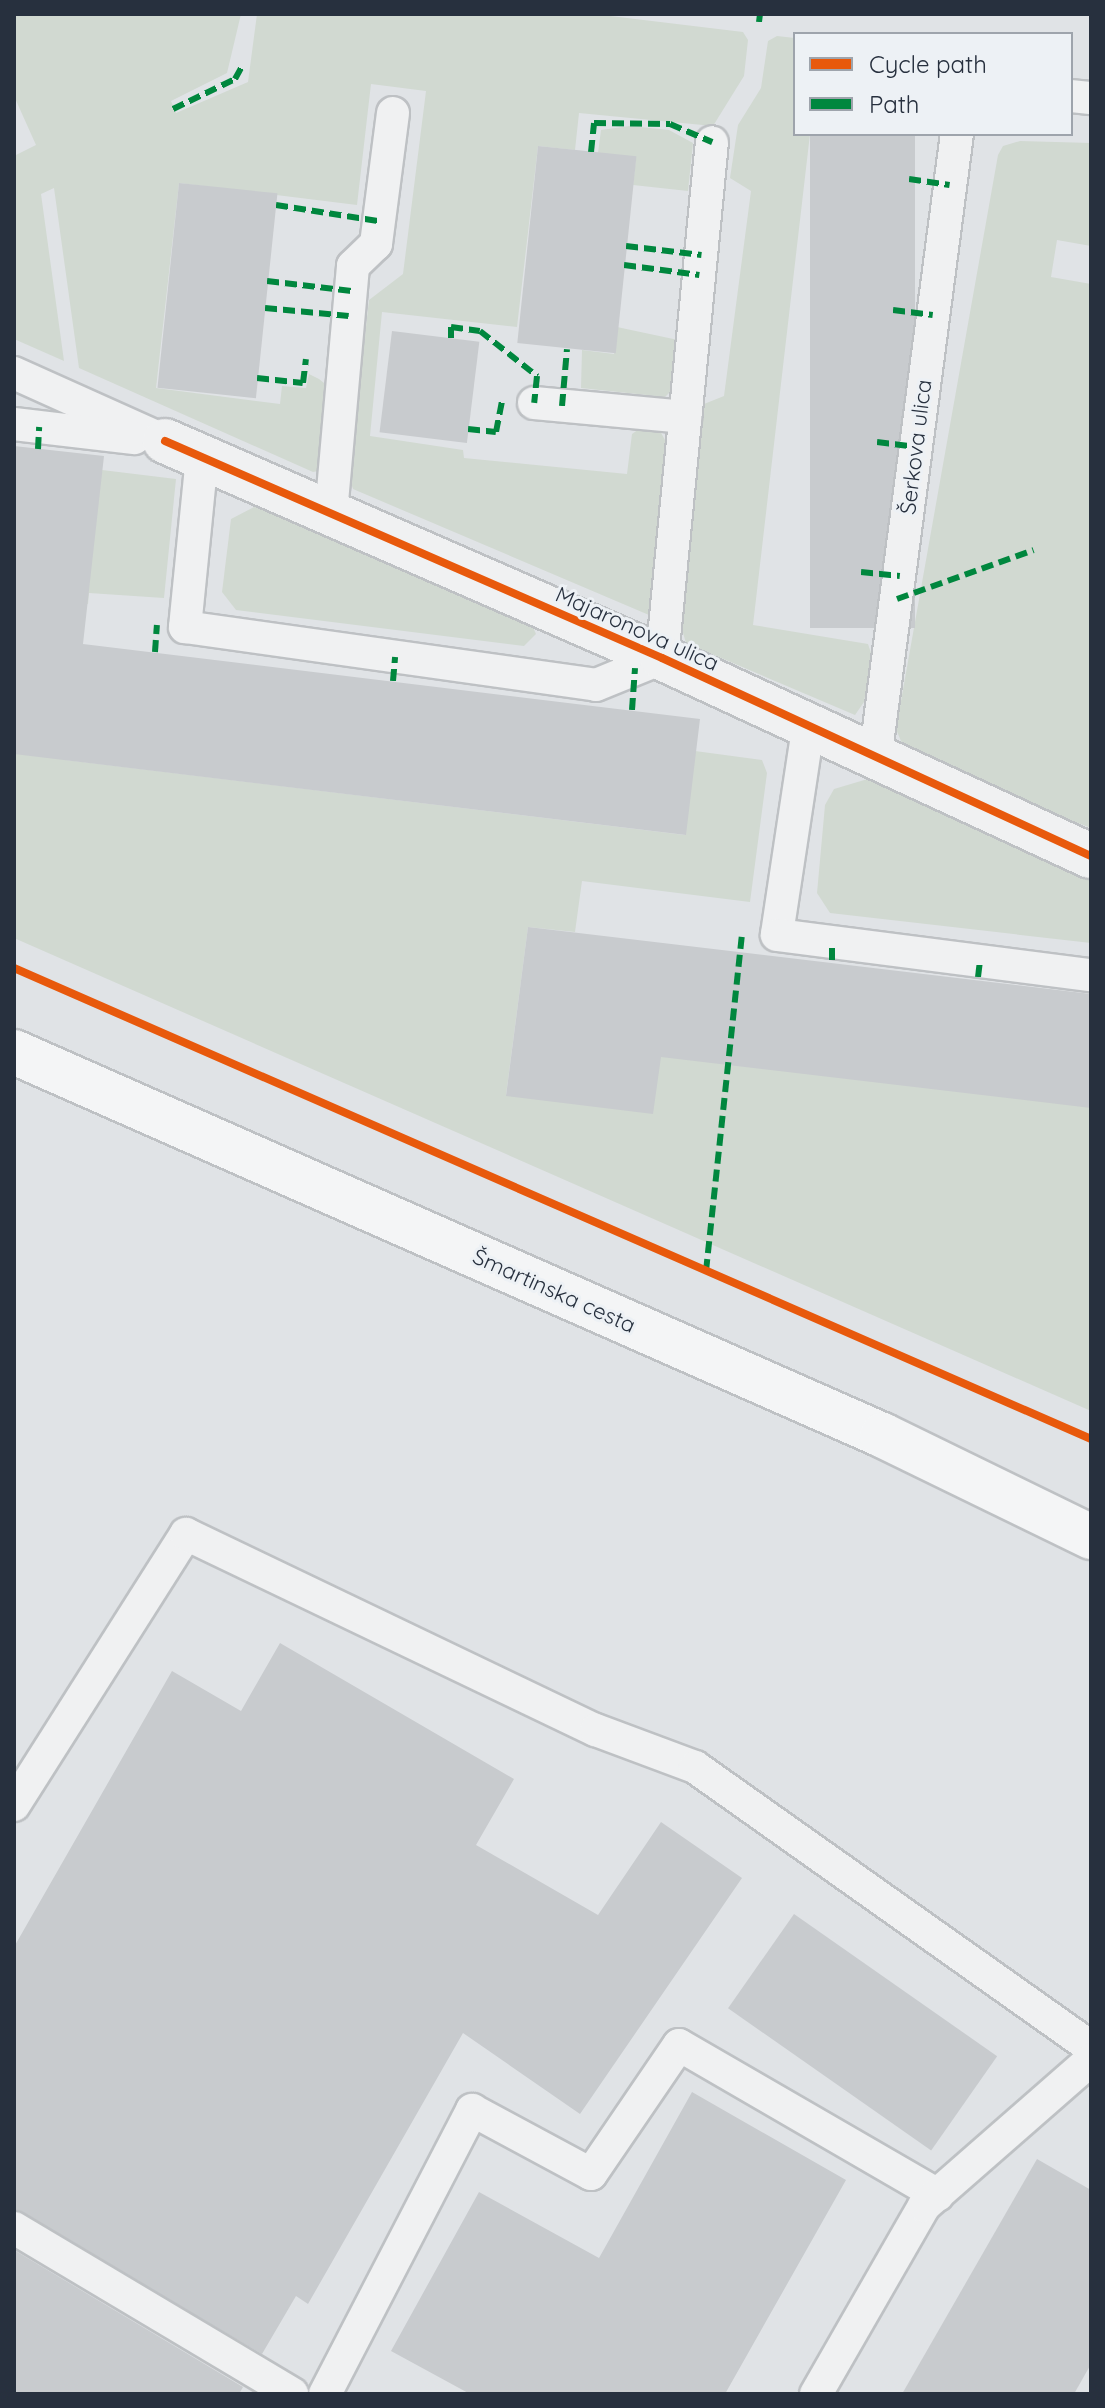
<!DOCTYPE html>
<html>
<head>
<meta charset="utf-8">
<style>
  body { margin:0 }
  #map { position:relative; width:1105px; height:2408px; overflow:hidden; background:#e0e3e6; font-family:Quicksand,sans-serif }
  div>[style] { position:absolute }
  .green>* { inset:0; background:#d1d9d1 }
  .building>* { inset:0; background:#c8cbce; transform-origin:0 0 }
  .roads { filter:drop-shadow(2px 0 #bec1c4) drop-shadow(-2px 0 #bec1c4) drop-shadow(0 2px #bec1c4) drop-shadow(0 -2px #bec1c4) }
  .service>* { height:32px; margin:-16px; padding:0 16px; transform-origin:16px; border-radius:16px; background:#f0f1f2 }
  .minor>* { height:44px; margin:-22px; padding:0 22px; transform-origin:22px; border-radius:22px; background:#f0f1f2 }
  .primary>* { height:44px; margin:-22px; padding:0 22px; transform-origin:22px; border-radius:22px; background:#f4f5f6 }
  .quiet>* { height:6px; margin-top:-3px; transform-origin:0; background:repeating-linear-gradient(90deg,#00873e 0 12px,transparent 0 18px) }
  .cycleway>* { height:8px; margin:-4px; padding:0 4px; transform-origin:4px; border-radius:4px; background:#e8590c }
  span { translate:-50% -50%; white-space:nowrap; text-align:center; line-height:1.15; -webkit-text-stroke:6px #edf1f5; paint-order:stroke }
  .street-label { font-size:22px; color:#27303e }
  .frame { position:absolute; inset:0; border:16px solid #27303e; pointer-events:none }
  .legend { position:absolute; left:793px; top:32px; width:280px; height:104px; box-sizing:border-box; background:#edf1f5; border:2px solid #9ea4ac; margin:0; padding:10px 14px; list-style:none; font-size:24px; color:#27303e }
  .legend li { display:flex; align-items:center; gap:16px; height:40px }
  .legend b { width:40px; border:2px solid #9ea4ac }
</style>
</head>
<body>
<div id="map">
  <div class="green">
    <div style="clip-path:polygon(14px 14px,241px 14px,227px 73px,171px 101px,176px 113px,248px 82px,257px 14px,594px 14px,743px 32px,748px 40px,744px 76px,713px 126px,579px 113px,575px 150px,538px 146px,517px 327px,382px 312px,370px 436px,463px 450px,464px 458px,627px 474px,632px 434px,642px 427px,660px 431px,670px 449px,649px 615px,353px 489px,349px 477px,369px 300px,403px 274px,426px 91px,371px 84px,357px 205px,179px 183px,156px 388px,280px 404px,282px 386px,306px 388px,309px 374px,319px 379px,329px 387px,324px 470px,313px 472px,79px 368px,54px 188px,41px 194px,64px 361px,14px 339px,14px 156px,36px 145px,14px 96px)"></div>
    <div style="clip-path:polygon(777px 36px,795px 38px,795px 134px,810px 134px,753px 625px,868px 644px,872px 656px,864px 702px,855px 715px,686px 643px,679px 619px,704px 404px,724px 396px,751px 191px,730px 178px,738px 125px,761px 88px,768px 41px)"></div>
    <div style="clip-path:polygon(630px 126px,669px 130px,693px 143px,688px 191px,633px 185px,636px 157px,598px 153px,601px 130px)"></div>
    <div style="clip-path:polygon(1020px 141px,1091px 143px,1091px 246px,1057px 240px,1051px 277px,1091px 284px,1091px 828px,908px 758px,896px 729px,998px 155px,1003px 146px)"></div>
    <div style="clip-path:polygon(617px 327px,678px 340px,676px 386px,665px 397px,581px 388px,582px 350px,614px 354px)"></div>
    <div style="clip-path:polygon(102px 470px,176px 479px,164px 598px,89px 593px,88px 604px,14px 600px,14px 567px)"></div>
    <div style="clip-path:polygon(256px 506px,532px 625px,536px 634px,524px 646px,236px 610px,222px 592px,231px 519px)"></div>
    <div style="clip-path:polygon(14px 700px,66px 760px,685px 835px,695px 751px,762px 760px,767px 773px,750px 902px,582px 881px,575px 932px,528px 927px,506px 1095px,675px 948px,1091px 1108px,1091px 1411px,14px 938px)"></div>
    <div style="clip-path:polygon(871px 778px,1091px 872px,1091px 943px,830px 913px,817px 893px,825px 805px,834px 789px)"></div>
  </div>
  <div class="building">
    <div style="left:810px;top:134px;width:105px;height:494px"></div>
    <div style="left:538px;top:146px;width:99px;height:198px;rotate:6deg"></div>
    <div style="left:179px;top:183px;width:99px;height:206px;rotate:6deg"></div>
    <div style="left:392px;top:331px;width:88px;height:102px;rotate:7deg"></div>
    <div style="clip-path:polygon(14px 446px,104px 456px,83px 644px,700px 719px,686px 835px,14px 754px)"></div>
    <div style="clip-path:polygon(528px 927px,1091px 994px,1091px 1108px,661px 1057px,653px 1114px,506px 1096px)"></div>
    <div style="clip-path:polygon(280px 1643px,514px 1779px,476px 1845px,598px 1915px,661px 1822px,742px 1878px,580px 2114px,463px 2033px,308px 2304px,296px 2296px,262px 2354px,14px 2209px,14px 1947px,172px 1671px,241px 1711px)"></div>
    <div style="left:794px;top:1914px;width:248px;height:115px;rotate:35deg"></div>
    <div style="clip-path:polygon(692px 2092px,846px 2180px,725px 2394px,470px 2394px,391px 2351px,479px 2192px,599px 2258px)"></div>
    <div style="clip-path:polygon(1037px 2159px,1091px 2190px,1091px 2364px,1074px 2394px,902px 2394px)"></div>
    <div style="clip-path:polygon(14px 2250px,243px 2387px,239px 2394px,14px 2394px)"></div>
  </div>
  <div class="roads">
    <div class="service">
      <div style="left:1071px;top:96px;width:20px;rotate:6deg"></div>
      <div style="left:14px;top:373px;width:166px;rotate:24.2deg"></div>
      <div style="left:534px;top:403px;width:152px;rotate:5.3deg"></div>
      <div style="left:14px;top:424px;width:121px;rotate:6.7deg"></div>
      <div style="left:202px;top:457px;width:171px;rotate:95.7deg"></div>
      <div style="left:185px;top:627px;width:415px;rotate:8deg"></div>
      <div style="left:596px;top:685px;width:71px;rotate:-22.2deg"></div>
      <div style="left:662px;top:658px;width:518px;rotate:-84.47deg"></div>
      <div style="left:331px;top:513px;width:248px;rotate:-84.9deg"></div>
      <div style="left:353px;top:266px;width:32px;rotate:-44deg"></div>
      <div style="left:376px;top:244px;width:132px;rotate:-82.6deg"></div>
      <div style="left:808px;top:729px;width:208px;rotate:98.6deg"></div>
      <div style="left:777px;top:935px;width:317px;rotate:7.3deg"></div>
      <div style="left:875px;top:759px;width:630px;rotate:-82.53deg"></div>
      <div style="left:14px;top:1805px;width:321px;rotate:-57.6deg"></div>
      <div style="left:186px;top:1534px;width:454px;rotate:25.6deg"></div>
      <div style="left:596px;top:1730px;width:106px;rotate:20.5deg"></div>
      <div style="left:695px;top:1767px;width:485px;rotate:35.3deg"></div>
      <div style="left:14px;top:2228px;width:324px;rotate:30.8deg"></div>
      <div style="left:325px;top:2394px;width:320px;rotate:-62.6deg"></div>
      <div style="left:472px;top:2110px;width:135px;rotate:28.3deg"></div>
      <div style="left:591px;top:2174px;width:156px;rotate:-55.7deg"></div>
      <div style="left:679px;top:2045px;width:299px;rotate:30.1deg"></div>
      <div style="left:816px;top:2394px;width:217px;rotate:-60.1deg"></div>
      <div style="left:924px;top:2206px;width:222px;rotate:-41.2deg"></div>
    </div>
    <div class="minor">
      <div style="left:165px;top:441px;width:542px;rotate:23.59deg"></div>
      <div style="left:662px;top:658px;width:472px;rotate:24.8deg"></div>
    </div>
    <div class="primary">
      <div style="left:14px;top:1052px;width:949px;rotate:23.81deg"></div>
      <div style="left:882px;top:1435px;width:233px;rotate:26deg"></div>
    </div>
  </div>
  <div class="quiet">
    <div style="left:759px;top:22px;width:8px;rotate:-83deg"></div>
    <div style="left:173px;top:109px;width:69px;rotate:-25.8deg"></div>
    <div style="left:235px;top:79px;width:13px;rotate:-61deg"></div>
    <div style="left:591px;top:152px;width:29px;rotate:-84deg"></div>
    <div style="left:594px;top:123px;width:76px;rotate:0.8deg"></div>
    <div style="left:670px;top:124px;width:46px;rotate:23.2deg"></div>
    <div style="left:909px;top:179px;width:41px;rotate:8.3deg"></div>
    <div style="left:276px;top:205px;width:103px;rotate:8.9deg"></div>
    <div style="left:626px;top:246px;width:76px;rotate:6.8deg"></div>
    <div style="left:624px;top:265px;width:76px;rotate:7.6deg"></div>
    <div style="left:267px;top:281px;width:85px;rotate:6.8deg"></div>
    <div style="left:265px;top:308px;width:84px;rotate:5.4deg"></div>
    <div style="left:893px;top:310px;width:40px;rotate:7.1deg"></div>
    <div style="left:451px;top:338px;width:11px;rotate:-90deg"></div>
    <div style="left:451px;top:327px;width:29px;rotate:8deg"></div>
    <div style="left:480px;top:331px;width:73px;rotate:38.3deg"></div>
    <div style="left:537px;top:376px;width:27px;rotate:96deg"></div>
    <div style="left:257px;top:378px;width:46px;rotate:6.2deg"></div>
    <div style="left:303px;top:383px;width:24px;rotate:-83deg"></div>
    <div style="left:562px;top:406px;width:57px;rotate:-85deg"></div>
    <div style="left:468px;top:429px;width:28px;rotate:6deg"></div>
    <div style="left:496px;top:432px;width:33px;rotate:-79deg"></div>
    <div style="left:877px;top:442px;width:40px;rotate:7.1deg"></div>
    <div style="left:38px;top:449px;width:22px;rotate:-87deg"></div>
    <div style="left:861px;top:572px;width:39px;rotate:6deg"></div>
    <div style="left:897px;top:599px;width:145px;rotate:-19.7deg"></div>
    <div style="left:155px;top:652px;width:27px;rotate:-86deg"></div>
    <div style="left:393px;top:681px;width:24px;rotate:-85deg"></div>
    <div style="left:632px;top:710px;width:42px;rotate:-85.9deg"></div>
    <div style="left:832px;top:960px;width:18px;rotate:-90deg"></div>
    <div style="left:978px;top:977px;width:16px;rotate:-83deg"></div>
    <div style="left:706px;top:1271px;width:341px;rotate:-83.9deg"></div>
  </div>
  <div class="cycleway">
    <div style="left:165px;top:441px;width:542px;rotate:23.59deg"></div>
    <div style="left:662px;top:658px;width:472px;rotate:24.8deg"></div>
    <div style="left:14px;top:968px;width:1175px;rotate:23.62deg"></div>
  </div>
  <div class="street-label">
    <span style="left:916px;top:447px;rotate:-83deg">Šerkova ulica</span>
    <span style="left:637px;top:629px;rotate:24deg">Majaronova ulica</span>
    <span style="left:554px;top:1291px;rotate:24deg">Šmartinska cesta</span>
  </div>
  <div class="frame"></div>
  <ul class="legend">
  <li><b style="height:10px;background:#e8590c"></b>Cycle path</li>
  <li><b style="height:10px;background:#00873e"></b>Path</li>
  </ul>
</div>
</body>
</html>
